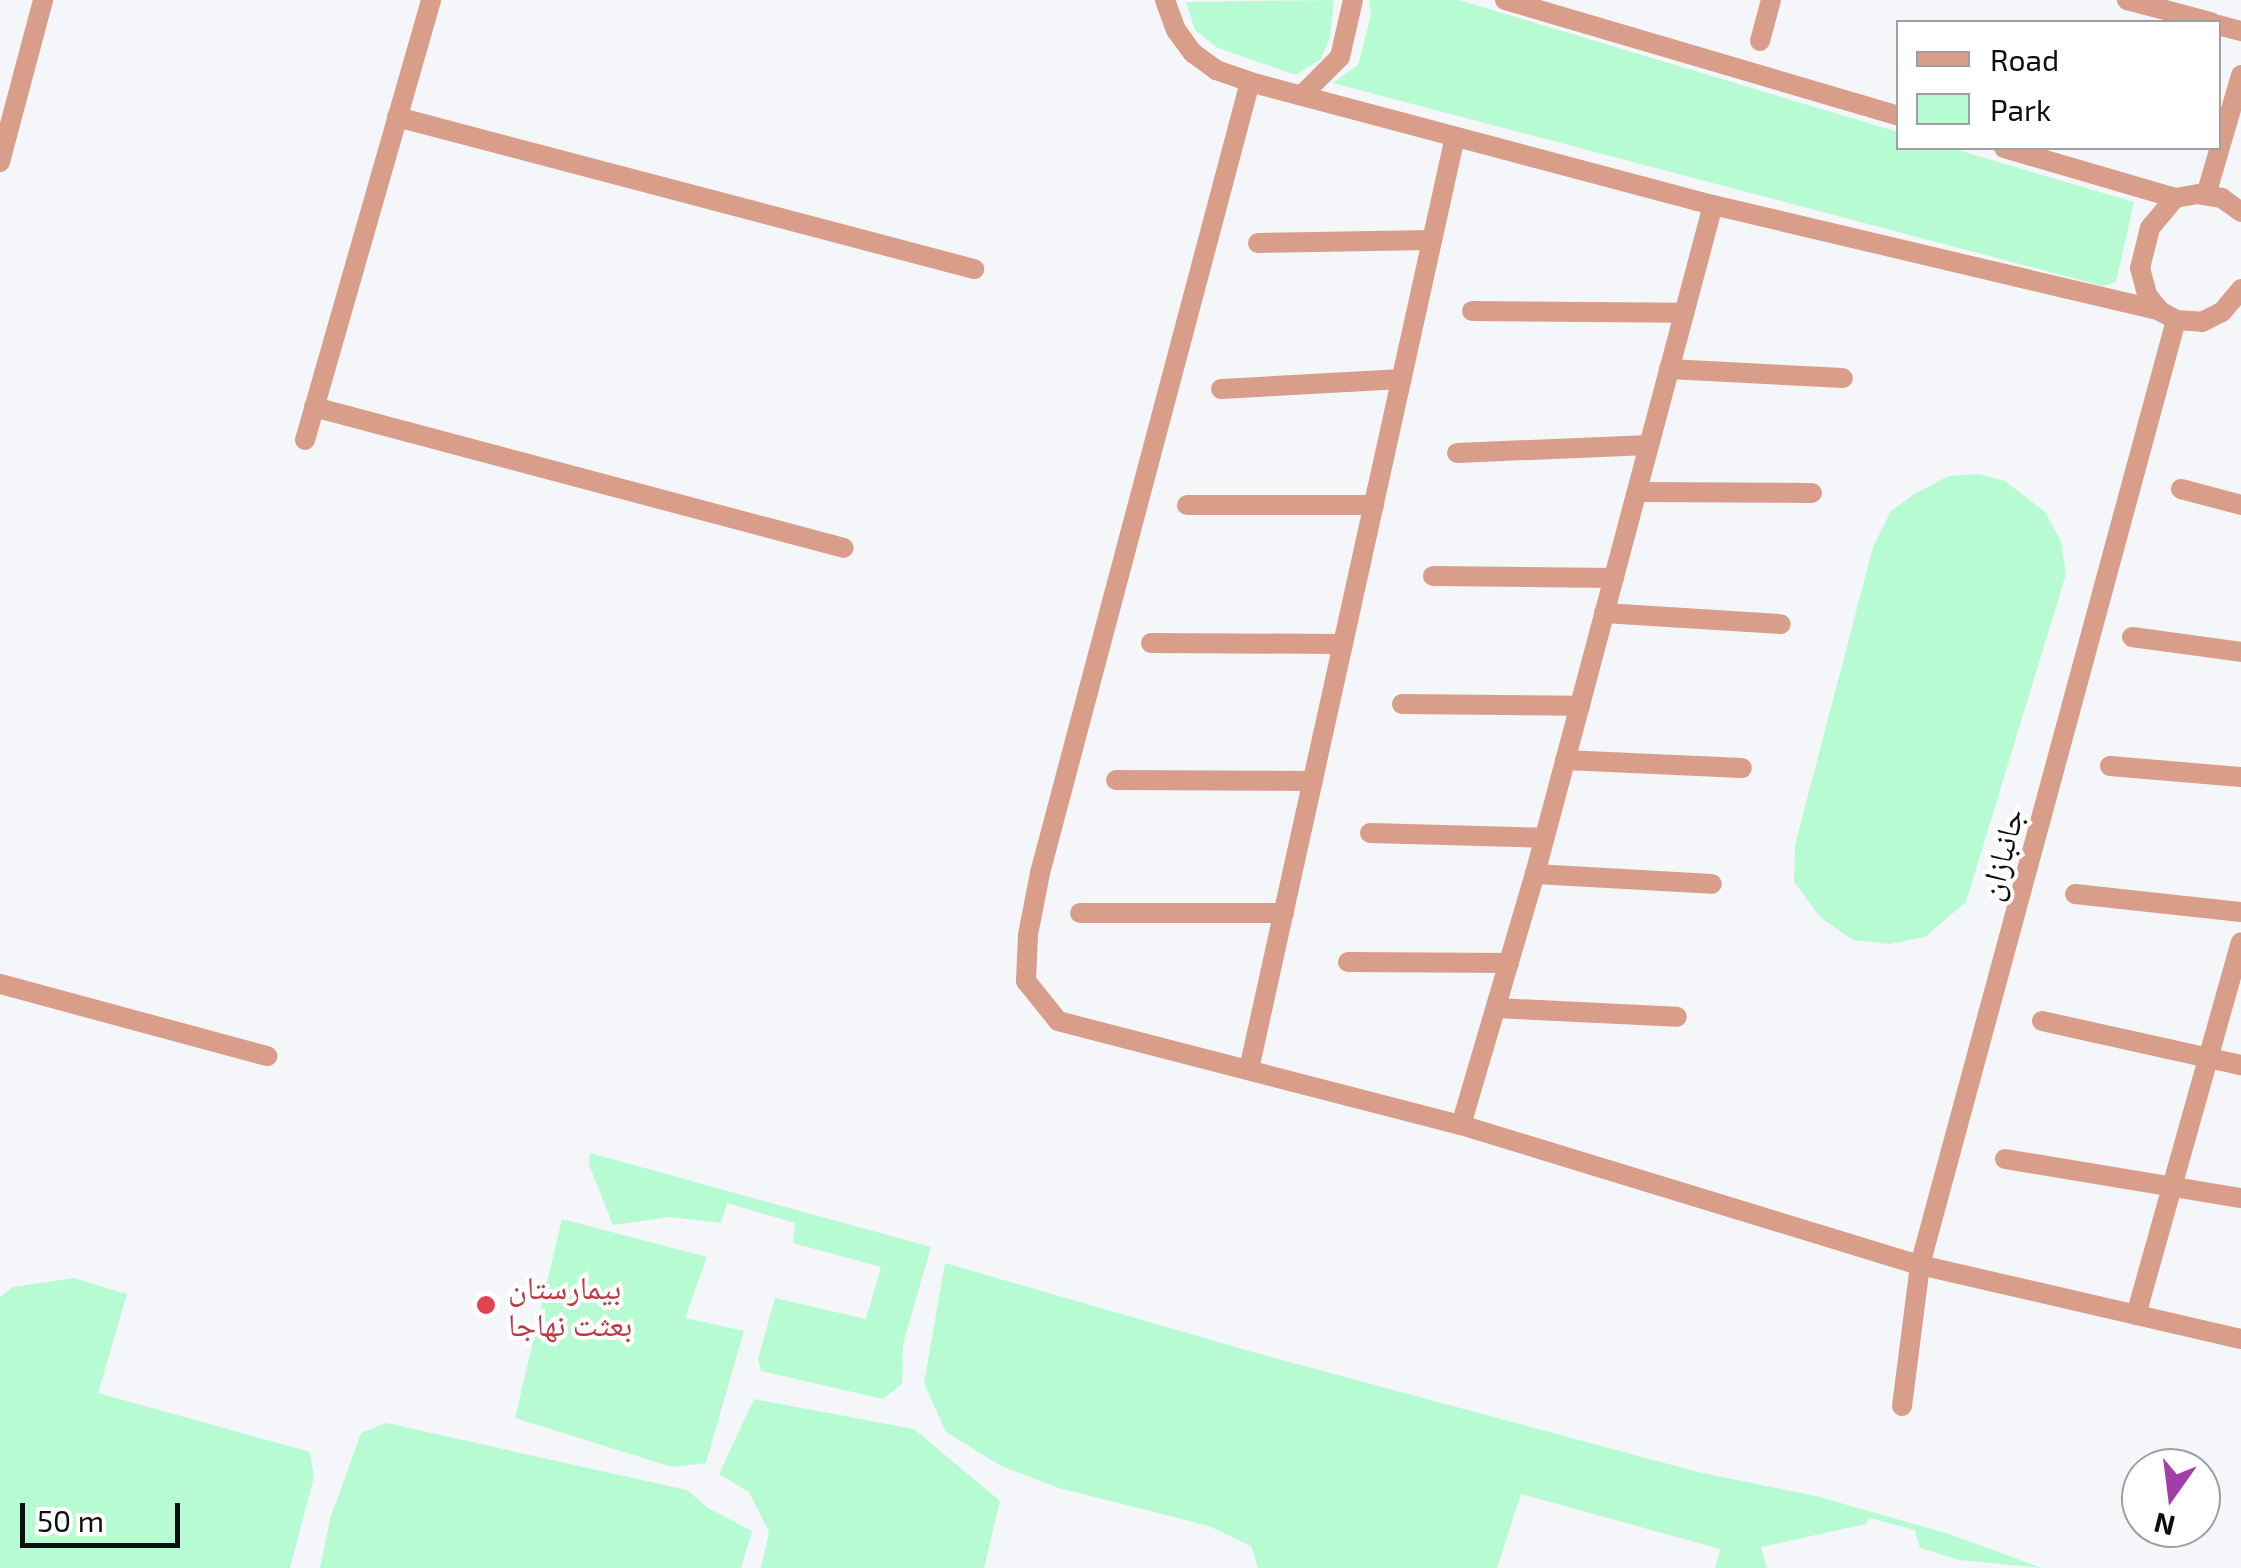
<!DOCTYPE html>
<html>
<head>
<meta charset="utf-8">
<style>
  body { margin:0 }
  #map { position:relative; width:2241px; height:1568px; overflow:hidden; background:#f4f6f9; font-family:"Exo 2","Noto Naskh Arabic",sans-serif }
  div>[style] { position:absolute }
  .green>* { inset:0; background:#b7fbd3 }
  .minor>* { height:20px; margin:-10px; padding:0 10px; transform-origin:10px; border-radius:10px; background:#d89e8a }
  .dots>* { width:28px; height:28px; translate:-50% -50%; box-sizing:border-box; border:5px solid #fff; border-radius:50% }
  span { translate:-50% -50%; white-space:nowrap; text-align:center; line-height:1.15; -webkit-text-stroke:8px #fff; paint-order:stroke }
  .street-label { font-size:32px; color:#0d0e0f }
  .health-label { font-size:32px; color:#be3a42 }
  .left { translate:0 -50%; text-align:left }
  .legend { position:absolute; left:1896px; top:20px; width:325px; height:130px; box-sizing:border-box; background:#fff; border:2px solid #9e9f9f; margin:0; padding:12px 18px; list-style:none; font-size:30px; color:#0d0e0f }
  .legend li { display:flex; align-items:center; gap:20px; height:50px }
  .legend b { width:50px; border:2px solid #9e9f9f }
  .north { position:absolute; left:2121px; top:1448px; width:100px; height:100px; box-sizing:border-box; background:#fff; border:2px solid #9e9f9f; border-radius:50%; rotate:194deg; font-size:28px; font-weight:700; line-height:40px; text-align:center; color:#0d0e0f }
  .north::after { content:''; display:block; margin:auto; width:35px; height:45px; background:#a03fa7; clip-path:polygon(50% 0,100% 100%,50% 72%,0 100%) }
  .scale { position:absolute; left:20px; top:1503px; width:160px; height:45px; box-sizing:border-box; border:5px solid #0d0e0f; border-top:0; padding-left:12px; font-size:30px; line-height:35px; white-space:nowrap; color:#0d0e0f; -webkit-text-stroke:8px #fff; paint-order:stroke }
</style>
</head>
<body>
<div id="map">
  <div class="green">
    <div style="clip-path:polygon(1334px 0,1330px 37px,1321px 59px,1296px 75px,1218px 48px,1195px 30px,1186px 2px)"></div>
    <div style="clip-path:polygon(1369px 0,1459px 0,1898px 132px,1898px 148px,1951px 148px,2134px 202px,2116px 282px,2103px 286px,1333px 83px,1358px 65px,1371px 15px)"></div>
    <div style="clip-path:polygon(1979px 474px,2005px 481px,2045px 512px,2061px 541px,2066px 574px,1966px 902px,1925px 937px,1889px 944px,1853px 940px,1821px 918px,1794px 882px,1795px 845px,1873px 547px,1891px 511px,1913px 495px,1948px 476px)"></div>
    <div style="clip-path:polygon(590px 1153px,931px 1247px,903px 1344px,902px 1384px,883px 1399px,761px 1371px,758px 1359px,775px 1298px,866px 1319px,881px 1267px,793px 1243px,795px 1223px,727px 1203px,721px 1223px,670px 1217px,613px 1225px,589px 1165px)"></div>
    <div style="clip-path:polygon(562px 1219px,707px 1257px,685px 1318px,744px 1331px,706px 1463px,672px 1467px,515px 1418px)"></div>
    <div style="clip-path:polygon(945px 1263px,1256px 1353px,1698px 1472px,1816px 1496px,1949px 1534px,2042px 1568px,1959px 1560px,1920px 1548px,1915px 1530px,1869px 1518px,1866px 1524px,1761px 1547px,1767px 1568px,1715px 1568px,1720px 1549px,1521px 1494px,1497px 1568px,1258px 1568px,1251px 1546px,1209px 1526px,1059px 1488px,1001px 1466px,946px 1432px,924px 1383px)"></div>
    <div style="clip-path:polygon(74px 1278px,127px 1294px,98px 1393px,310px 1452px,314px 1477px,290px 1568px,0 1568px,0 1297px,13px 1287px)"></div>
    <div style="clip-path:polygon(754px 1399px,914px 1429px,1000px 1501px,984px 1568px,761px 1568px,769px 1532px,749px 1492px,719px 1474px)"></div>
    <div style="clip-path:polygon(386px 1423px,687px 1490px,708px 1508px,752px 1531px,741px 1568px,320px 1568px,330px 1519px,361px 1433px)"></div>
  </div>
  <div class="minor">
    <div style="left:1165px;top:0;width:32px;rotate:70deg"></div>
    <div style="left:1176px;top:30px;width:29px;rotate:54deg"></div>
    <div style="left:1193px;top:53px;width:29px;rotate:36deg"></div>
    <div style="left:1216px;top:70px;width:36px;rotate:19deg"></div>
    <div style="left:1250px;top:82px;width:479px;rotate:14.9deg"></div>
    <div style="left:1713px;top:205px;width:459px;rotate:13.3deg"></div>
    <div style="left:1505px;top:0;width:410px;rotate:16.4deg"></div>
    <div style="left:2127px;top:0;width:87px;rotate:14.7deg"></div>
    <div style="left:2218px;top:25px;width:24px;rotate:15deg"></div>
    <div style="left:1760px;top:41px;width:42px;rotate:-75deg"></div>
    <div style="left:1250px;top:82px;width:818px;rotate:104.87deg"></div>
    <div style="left:1040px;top:873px;width:63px;rotate:101deg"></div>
    <div style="left:1028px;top:935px;width:46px;rotate:92.5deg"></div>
    <div style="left:1026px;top:981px;width:51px;rotate:51.3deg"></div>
    <div style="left:1058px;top:1021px;width:416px;rotate:14.5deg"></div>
    <div style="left:1461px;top:1125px;width:480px;rotate:17deg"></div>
    <div style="left:1920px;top:1265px;width:329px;rotate:13deg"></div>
    <div style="left:1301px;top:96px;width:55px;rotate:-45deg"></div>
    <div style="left:1340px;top:57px;width:58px;rotate:-77.2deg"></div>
    <div style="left:397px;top:117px;width:597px;rotate:14.76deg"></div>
    <div style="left:2004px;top:148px;width:178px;rotate:16.3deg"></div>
    <div style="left:0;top:162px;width:168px;rotate:-75.1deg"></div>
    <div style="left:2206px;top:195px;width:125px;rotate:-73.7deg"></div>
    <div style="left:2241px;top:212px;width:24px;rotate:-144deg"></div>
    <div style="left:2222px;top:198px;width:24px;rotate:-171deg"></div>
    <div style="left:2198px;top:194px;width:23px;rotate:170deg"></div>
    <div style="left:2175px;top:198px;width:39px;rotate:130deg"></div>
    <div style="left:2150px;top:228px;width:41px;rotate:104deg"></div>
    <div style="left:2140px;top:268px;width:28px;rotate:75deg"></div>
    <div style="left:2147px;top:295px;width:21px;rotate:51deg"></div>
    <div style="left:2160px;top:311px;width:18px;rotate:29deg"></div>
    <div style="left:2176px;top:320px;width:26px;rotate:4deg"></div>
    <div style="left:2202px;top:322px;width:22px;rotate:-27deg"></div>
    <div style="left:2222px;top:312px;width:30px;rotate:-50deg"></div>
    <div style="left:1258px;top:243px;width:174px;rotate:-1deg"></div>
    <div style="left:1472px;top:311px;width:212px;rotate:0.5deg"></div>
    <div style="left:1669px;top:369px;width:174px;rotate:3deg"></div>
    <div style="left:1221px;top:389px;width:181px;rotate:-3.2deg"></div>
    <div style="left:314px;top:407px;width:548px;rotate:14.9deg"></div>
    <div style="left:305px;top:440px;width:458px;rotate:-74deg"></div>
    <div style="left:1457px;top:453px;width:192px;rotate:-2.4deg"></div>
    <div style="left:2181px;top:489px;width:62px;rotate:14.9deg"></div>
    <div style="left:1637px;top:492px;width:175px;rotate:0.3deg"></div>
    <div style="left:1187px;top:505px;width:187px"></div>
    <div style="left:1433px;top:576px;width:181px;rotate:0.6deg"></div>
    <div style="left:1604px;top:613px;width:177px;rotate:3.6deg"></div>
    <div style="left:2132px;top:637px;width:110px;rotate:7.8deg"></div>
    <div style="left:1151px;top:643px;width:192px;rotate:0.3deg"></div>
    <div style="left:1402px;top:704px;width:178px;rotate:0.6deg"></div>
    <div style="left:1565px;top:760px;width:177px;rotate:2.6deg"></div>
    <div style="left:2110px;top:766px;width:131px;rotate:4.8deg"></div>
    <div style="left:1116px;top:780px;width:197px;rotate:0.3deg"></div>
    <div style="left:1370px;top:833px;width:174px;rotate:1.6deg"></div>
    <div style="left:1535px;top:874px;width:177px;rotate:3.2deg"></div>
    <div style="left:2075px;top:894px;width:167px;rotate:6.2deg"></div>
    <div style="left:1080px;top:913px;width:204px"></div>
    <div style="left:1348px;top:962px;width:161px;rotate:0.4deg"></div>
    <div style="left:0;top:984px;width:277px;rotate:15.1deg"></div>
    <div style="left:1496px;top:1008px;width:181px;rotate:2.8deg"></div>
    <div style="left:2042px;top:1021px;width:204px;rotate:12.5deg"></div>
    <div style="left:1249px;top:1069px;width:954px;rotate:-77.54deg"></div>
    <div style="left:1461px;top:1125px;width:262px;rotate:-73.6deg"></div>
    <div style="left:1535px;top:874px;width:692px;rotate:-75.1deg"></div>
    <div style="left:2005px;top:1159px;width:239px;rotate:9.4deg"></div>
    <div style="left:2136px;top:1315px;width:387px;rotate:-74.3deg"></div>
    <div style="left:1902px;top:1406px;width:142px;rotate:-82.7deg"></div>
    <div style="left:1920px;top:1265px;width:979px;rotate:-74.84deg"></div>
  </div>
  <div class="dots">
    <div style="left:486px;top:1305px;background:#e0444e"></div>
  </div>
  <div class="street-label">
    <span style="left:2000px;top:854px;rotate:-75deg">جانبازان</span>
  </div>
  <div class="health-label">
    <span class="left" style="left:508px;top:1305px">بیمارستان<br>بعثت نهاجا</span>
  </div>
  <ul class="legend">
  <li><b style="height:12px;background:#d89e8a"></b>Road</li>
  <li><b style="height:28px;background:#b7fbd3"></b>Park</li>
  </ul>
  <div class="north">N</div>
  <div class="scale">50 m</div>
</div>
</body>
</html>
